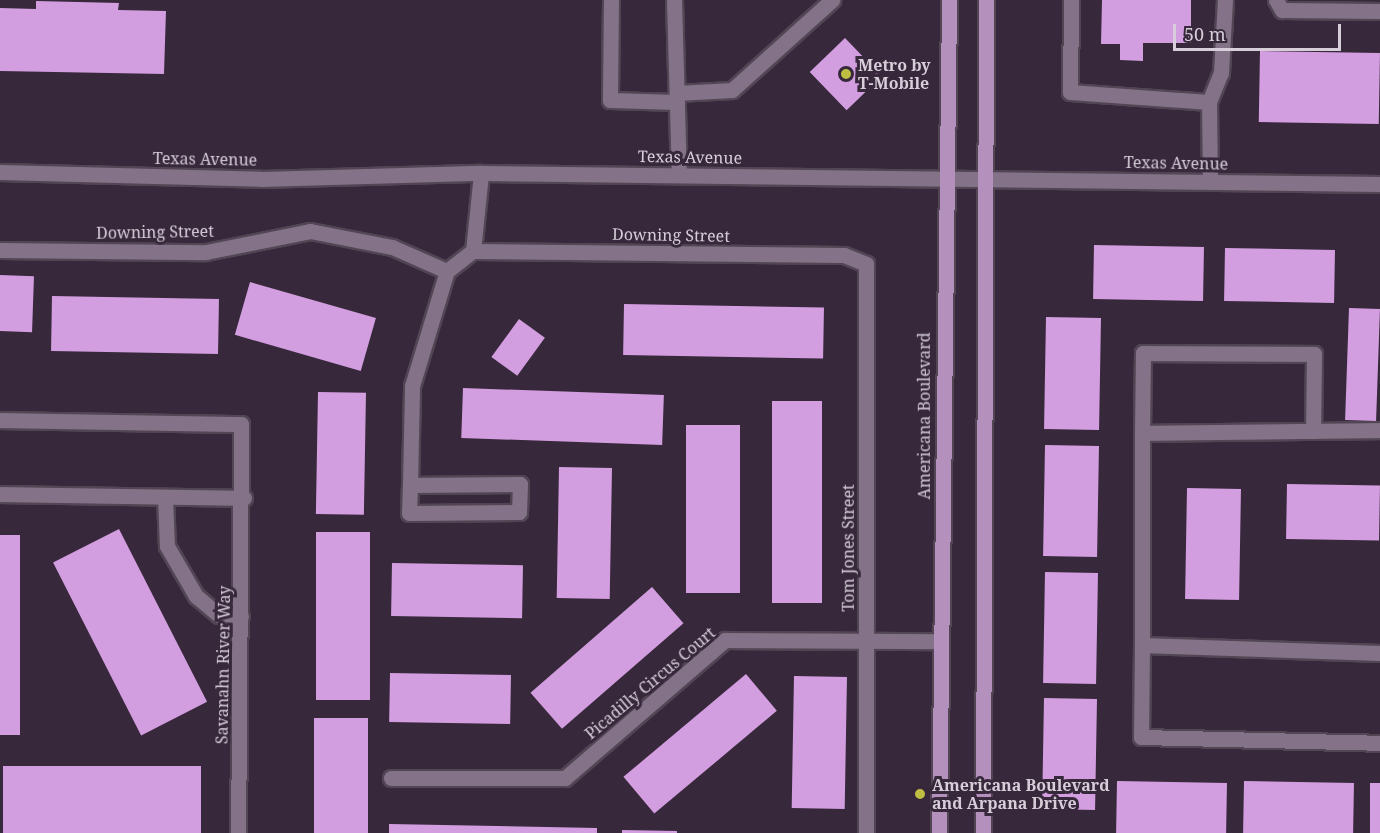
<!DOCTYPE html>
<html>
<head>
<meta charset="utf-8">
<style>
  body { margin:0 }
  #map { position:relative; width:1380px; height:833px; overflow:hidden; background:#37283b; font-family:"Noto Serif",serif }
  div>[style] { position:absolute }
  .building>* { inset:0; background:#d39ee0; transform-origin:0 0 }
  .roads { filter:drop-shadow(2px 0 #524655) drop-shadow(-2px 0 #524655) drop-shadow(0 2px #524655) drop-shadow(0 -2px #524655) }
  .minor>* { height:15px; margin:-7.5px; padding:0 7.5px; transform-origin:7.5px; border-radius:7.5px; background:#847388 }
  .major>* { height:15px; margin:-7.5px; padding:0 7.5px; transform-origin:7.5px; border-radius:7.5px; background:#b490bd }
  .dots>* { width:16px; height:16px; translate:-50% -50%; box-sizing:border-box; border:3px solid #37283b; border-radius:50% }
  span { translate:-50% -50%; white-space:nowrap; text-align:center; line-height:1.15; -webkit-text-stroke:6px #37283b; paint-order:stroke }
  .poi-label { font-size:16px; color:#d7ceda; font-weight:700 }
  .left { translate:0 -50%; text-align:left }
  .street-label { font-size:16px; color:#d7ceda }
  .scale { position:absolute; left:1173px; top:24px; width:168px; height:27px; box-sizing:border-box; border:3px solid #d7ceda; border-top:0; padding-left:8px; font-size:18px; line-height:21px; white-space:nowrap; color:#d7ceda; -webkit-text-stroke:4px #37283b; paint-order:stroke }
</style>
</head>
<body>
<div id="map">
  <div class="building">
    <div style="clip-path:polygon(1102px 0,1191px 0,1191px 43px,1143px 43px,1143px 61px,1120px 60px,1120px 44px,1101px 44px)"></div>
    <div style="clip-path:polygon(36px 1px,119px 3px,118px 10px,166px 11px,164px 74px,0 71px,0 8px,36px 9px)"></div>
    <div style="left:845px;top:38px;width:53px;height:49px;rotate:46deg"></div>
    <div style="left:1260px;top:51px;width:120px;height:71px;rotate:1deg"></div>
    <div style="left:1094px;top:245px;width:110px;height:54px;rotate:1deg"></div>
    <div style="left:1225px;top:248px;width:110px;height:53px;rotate:1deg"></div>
    <div style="left:0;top:275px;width:34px;height:56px;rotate:2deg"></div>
    <div style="left:250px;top:282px;width:131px;height:55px;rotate:16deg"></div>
    <div style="left:52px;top:296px;width:167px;height:55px;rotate:1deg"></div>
    <div style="left:624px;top:304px;width:200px;height:51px;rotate:1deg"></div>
    <div style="left:1349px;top:308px;width:31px;height:112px;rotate:2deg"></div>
    <div style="left:1046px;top:317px;width:55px;height:112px;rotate:1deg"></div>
    <div style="left:519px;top:319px;width:32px;height:47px;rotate:36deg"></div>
    <div style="left:463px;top:388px;width:201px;height:50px;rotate:2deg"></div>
    <div style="left:318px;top:392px;width:48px;height:122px;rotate:1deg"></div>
    <div style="left:772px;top:401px;width:50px;height:202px"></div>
    <div style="left:686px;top:425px;width:54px;height:168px"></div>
    <div style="left:1045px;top:445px;width:54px;height:111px;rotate:1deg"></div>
    <div style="left:559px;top:467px;width:53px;height:131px;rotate:1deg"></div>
    <div style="left:1287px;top:484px;width:93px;height:55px;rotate:1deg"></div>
    <div style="left:1187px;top:488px;width:54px;height:111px;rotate:1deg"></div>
    <div style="left:119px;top:529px;width:194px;height:74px;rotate:63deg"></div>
    <div style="left:316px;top:532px;width:54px;height:168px"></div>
    <div style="left:0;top:535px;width:20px;height:200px"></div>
    <div style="left:392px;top:563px;width:131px;height:53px;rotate:1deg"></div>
    <div style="left:1045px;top:572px;width:53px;height:111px;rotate:1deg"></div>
    <div style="left:652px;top:587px;width:48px;height:161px;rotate:49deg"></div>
    <div style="left:390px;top:673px;width:121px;height:49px;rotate:1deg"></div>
    <div style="left:746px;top:674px;width:48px;height:160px;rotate:50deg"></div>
    <div style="left:794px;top:676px;width:53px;height:132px;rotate:1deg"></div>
    <div style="left:1044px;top:698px;width:53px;height:111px;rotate:1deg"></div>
    <div style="left:314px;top:718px;width:54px;height:115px"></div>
    <div style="left:3px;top:766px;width:198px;height:67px"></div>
    <div style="left:1117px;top:781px;width:110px;height:52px;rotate:1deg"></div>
    <div style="left:1244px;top:781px;width:110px;height:52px;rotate:1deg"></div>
    <div style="left:1370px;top:783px;width:10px;height:50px"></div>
    <div style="clip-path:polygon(389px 824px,597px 828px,597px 833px,389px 833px)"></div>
    <div style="clip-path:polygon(622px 830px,677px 831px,677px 833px,622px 833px)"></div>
  </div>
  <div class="roads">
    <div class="minor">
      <div style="left:611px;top:0;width:100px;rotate:90.6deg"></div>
      <div style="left:610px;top:100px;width:67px;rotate:1.7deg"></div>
      <div style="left:674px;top:0;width:175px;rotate:88.4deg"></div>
      <div style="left:1071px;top:0;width:92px;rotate:90.6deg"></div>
      <div style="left:1070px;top:92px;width:139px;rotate:4.1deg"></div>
      <div style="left:1276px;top:0;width:12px;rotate:59deg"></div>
      <div style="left:1282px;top:10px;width:98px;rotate:0.6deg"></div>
      <div style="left:677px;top:93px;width:55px;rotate:-3.1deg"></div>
      <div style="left:732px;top:90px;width:135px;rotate:-42deg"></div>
      <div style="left:0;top:172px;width:261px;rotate:1.5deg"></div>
      <div style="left:261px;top:179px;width:220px;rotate:-1.6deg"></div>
      <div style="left:481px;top:173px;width:899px;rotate:0.7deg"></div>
      <div style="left:1210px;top:182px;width:80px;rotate:-90.7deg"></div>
      <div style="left:1209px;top:102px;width:31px;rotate:-68deg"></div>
      <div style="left:1221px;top:73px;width:73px;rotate:-86.9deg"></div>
      <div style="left:0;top:250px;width:206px;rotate:0.6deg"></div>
      <div style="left:206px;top:252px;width:106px;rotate:-11.4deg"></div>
      <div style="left:310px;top:231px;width:84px;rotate:11deg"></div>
      <div style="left:392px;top:247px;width:60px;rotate:23.6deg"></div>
      <div style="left:473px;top:251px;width:371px;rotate:0.6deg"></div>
      <div style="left:844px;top:255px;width:24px;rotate:22deg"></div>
      <div style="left:866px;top:264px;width:569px;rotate:90deg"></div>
      <div style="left:473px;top:251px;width:78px;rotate:-84.1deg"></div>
      <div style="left:447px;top:271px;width:33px;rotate:-38deg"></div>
      <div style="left:0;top:420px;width:241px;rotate:1deg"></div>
      <div style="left:241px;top:424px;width:409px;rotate:90.4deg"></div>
      <div style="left:1380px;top:430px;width:238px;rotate:179.3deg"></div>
      <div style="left:1142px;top:433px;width:212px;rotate:90deg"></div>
      <div style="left:1142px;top:645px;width:238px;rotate:1.9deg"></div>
      <div style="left:1142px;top:433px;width:80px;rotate:-89.3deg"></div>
      <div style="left:1143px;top:353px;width:171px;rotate:0.3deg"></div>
      <div style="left:1314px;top:354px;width:77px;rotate:90.7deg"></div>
      <div style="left:410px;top:485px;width:110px;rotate:-0.5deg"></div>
      <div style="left:520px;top:484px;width:28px;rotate:92deg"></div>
      <div style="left:519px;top:512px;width:110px;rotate:179.5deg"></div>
      <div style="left:409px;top:513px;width:28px;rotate:-88deg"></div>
      <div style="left:410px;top:485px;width:99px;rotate:-88.8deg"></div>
      <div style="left:412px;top:386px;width:120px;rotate:-73.1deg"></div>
      <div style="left:0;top:494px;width:244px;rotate:0.9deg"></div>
      <div style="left:165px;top:497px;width:49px;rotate:87.7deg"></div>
      <div style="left:167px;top:546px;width:58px;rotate:59.9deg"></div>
      <div style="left:196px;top:596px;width:30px;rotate:40deg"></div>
      <div style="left:219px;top:615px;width:22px;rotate:3deg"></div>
      <div style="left:1142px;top:645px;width:92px;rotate:90.6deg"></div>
      <div style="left:1141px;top:737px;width:239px;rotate:1.4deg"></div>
      <div style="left:391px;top:778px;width:174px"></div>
      <div style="left:565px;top:778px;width:211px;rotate:-40.8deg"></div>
      <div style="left:725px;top:640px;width:216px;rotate:0.3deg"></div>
    </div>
    <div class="major">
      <div style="left:939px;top:833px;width:833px;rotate:-89.31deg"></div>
      <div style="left:983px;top:833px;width:833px;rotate:-89.79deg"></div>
    </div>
  </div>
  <div class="dots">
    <div style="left:846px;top:74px;background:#bebf42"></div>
    <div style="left:920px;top:794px;background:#bebf42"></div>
  </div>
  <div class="poi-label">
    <span class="left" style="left:858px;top:74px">Metro by<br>T-Mobile</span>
    <span class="left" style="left:932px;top:794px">Americana Boulevard<br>and Arpana Drive</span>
  </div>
  <div class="street-label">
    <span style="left:690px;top:157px;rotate:1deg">Texas Avenue</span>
    <span style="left:205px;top:159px;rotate:1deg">Texas Avenue</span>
    <span style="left:1176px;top:163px;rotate:1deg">Texas Avenue</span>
    <span style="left:155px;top:232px;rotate:-1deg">Downing Street</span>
    <span style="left:671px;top:235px;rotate:1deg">Downing Street</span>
    <span style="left:924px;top:416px;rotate:-90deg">Americana Boulevard</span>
    <span style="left:848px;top:548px;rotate:-90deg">Tom Jones Street</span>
    <span style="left:223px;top:665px;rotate:-89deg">Savanahn River Way</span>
    <span style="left:650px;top:683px;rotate:-40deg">Picadilly Circus Court</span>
  </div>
  <div class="scale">50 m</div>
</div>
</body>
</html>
